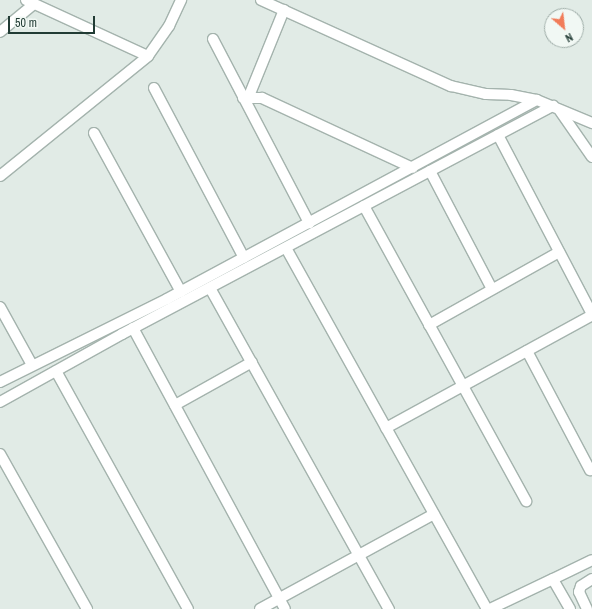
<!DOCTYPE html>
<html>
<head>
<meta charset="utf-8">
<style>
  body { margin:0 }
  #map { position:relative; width:592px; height:609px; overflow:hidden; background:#e1ebe6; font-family:"Archivo Narrow",sans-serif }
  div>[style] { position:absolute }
  .roads { filter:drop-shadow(1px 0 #a4b3ad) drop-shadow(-1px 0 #a4b3ad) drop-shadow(0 1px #a4b3ad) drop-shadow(0 -1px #a4b3ad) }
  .street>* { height:10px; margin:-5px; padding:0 5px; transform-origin:5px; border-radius:5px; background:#fff }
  span { translate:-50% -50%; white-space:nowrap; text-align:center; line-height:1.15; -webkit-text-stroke:4px #f1f8f4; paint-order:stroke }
  .north { position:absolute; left:544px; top:8px; width:40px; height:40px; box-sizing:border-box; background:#f1f8f4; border:1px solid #9eaca7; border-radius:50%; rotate:152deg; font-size:11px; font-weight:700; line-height:16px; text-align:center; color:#213b34 }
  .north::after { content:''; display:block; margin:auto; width:14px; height:18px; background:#f17c59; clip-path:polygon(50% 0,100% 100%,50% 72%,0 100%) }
  .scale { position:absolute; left:8px; top:16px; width:87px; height:18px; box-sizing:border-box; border:2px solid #213b34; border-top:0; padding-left:5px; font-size:12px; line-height:14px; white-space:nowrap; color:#213b34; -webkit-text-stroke:3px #f1f8f4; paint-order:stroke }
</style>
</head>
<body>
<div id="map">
  <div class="roads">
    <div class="street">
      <div style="left:26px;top:0;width:134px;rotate:24.7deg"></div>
      <div style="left:261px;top:0;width:209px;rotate:24.4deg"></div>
      <div style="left:451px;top:86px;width:36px;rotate:13deg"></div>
      <div style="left:486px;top:94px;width:25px;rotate:2deg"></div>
      <div style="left:511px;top:95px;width:26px;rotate:11deg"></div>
      <div style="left:537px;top:100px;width:60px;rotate:22.7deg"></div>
      <div style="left:0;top:32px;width:44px;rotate:-39.5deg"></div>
      <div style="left:213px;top:39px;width:208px;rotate:62.4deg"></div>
      <div style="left:154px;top:88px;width:192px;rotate:62.1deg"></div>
      <div style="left:249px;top:96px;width:93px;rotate:-67.9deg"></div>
      <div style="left:243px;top:98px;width:19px"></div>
      <div style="left:262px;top:98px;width:166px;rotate:24.9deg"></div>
      <div style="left:560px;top:111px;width:56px;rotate:55.2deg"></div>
      <div style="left:94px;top:133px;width:181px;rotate:61.3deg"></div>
      <div style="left:498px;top:135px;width:202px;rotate:62.3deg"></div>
      <div style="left:430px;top:171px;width:133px;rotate:62.3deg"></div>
      <div style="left:0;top:176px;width:191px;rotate:-39deg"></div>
      <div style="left:148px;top:56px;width:37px;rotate:-55deg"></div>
      <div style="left:169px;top:26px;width:29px;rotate:-65deg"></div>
      <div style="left:364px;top:206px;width:337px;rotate:61.2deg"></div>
      <div style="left:286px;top:248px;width:413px;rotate:60.9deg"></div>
      <div style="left:210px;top:288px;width:368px;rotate:60.9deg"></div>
      <div style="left:0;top:307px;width:66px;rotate:61.1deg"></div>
      <div style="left:429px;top:325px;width:149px;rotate:-29.3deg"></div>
      <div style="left:133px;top:328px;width:319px;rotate:61.6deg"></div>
      <div style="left:527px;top:351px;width:135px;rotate:62.1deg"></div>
      <div style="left:56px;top:371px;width:272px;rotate:61deg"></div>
      <div style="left:0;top:382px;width:186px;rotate:-26.4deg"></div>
      <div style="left:167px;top:299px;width:420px;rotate:-28.3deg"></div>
      <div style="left:0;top:402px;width:140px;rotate:-29.1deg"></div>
      <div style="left:122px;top:334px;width:488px;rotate:-27.9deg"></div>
      <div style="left:175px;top:405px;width:88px;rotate:-29.2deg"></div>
      <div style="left:386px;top:428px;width:235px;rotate:-28.7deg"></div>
      <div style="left:0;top:454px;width:178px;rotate:60.7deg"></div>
      <div style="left:260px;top:609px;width:198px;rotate:-28.6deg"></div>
      <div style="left:490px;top:609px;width:70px;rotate:-25.5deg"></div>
      <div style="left:570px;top:609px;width:34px;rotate:-120deg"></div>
      <div style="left:553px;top:579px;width:43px;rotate:-26deg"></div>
      <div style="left:587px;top:609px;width:19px;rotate:-115deg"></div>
      <div style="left:579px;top:592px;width:6px;rotate:-72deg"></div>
      <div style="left:581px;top:586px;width:13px;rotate:-32deg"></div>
    </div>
  </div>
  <div class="north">N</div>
  <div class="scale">50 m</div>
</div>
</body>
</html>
